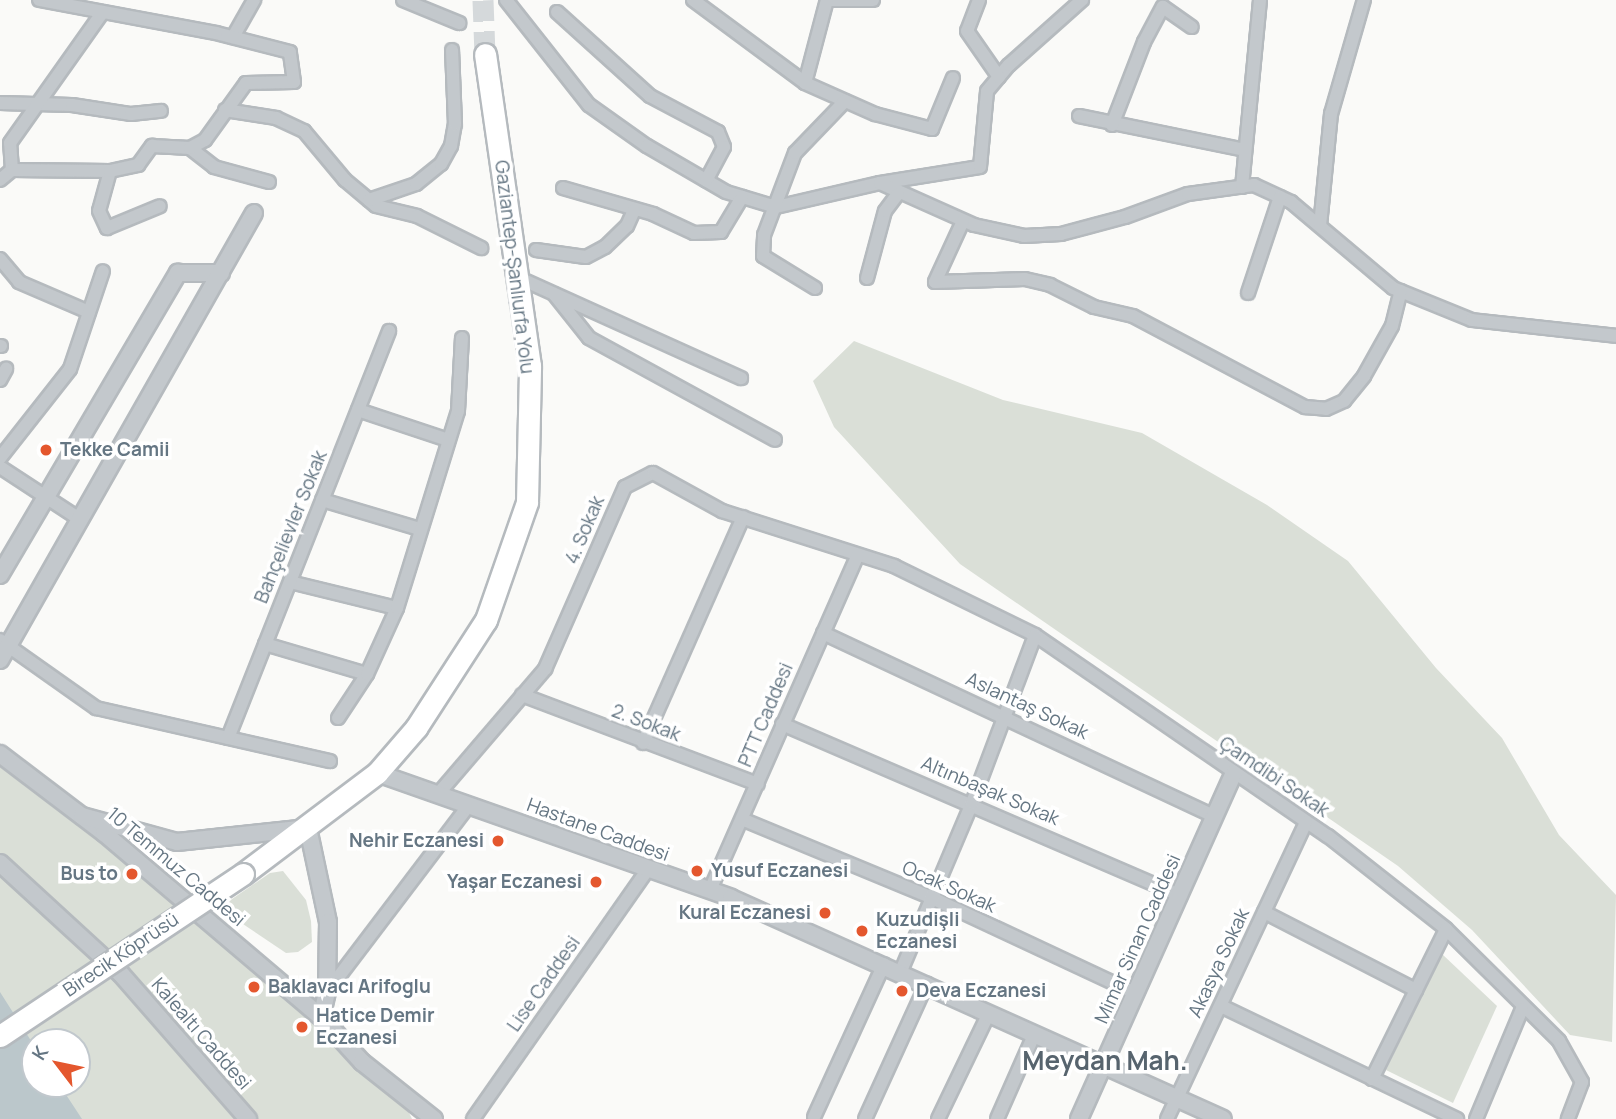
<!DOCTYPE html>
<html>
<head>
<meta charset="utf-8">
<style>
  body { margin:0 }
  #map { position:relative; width:1616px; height:1119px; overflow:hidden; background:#fafaf8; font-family:Manrope,sans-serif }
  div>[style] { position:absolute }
  .green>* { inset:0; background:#dadfd7 }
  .water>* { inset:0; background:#bbc7cb }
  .primary-tunnel>* { height:21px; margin-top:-10.5px; transform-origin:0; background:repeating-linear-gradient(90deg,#d5d9db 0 21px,transparent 0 31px) }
  .roads { filter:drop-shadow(2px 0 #b5babe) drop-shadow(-2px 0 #b5babe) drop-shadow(0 2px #b5babe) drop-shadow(0 -2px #b5babe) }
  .minor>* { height:12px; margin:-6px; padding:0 6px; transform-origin:6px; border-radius:6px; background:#c3c8cc }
  .tertiary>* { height:16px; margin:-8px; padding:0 8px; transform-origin:8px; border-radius:8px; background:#c3c8cc }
  .primary>* { height:21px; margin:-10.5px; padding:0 10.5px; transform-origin:10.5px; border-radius:10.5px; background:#fff }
  .bridges { filter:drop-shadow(2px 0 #b5babe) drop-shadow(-2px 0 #b5babe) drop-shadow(0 2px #b5babe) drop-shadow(0 -2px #b5babe) }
  .primary-bridge>* { height:21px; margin:-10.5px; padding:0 10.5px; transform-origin:10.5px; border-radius:10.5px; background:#fff }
  .dots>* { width:19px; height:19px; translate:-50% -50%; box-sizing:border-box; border:4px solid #fff; border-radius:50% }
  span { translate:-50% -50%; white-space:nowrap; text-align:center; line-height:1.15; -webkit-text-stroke:7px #fff; paint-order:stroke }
  .street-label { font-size:19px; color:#657683 }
  .poi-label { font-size:19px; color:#657683; font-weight:700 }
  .left { translate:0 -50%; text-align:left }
  .right { translate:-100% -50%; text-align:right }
  .district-label { font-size:26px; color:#57646e; font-weight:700 }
  .north { position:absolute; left:21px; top:1028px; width:70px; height:70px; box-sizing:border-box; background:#fff; border:2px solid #c1c8cd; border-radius:50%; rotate:302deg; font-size:19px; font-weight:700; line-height:28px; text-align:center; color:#657683 }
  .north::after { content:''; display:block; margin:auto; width:24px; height:32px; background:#e4572e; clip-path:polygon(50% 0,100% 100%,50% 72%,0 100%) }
</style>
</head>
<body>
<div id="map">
  <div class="green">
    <div style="clip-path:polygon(854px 341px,1003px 400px,1142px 433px,1267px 505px,1348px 561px,1436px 668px,1502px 738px,1559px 835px,1616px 895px,1612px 1042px,1570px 1035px,1472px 930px,1398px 866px,960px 564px,834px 427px,813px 381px)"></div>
    <div style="clip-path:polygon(evenodd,0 751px,402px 1098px,412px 1119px,27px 1119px,0 1083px,0 751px,35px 1042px,77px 1042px,77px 1084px,35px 1084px,35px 1042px)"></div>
    <div style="clip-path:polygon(283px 871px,306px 900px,311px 921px,312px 942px,298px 952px,286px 953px,219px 908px,270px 873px)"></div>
    <div style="clip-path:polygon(1442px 954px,1497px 1006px,1453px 1103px,1386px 1070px)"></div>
  </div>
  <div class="water">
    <div style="clip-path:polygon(0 992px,35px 1047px,35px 1084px,59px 1084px,82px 1119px,0 1119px)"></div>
  </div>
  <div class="primary-tunnel">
    <div style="left:483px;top:0;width:54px;rotate:87.9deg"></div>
  </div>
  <div class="roads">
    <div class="minor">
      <div style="left:403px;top:0;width:61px;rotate:22.3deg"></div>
      <div style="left:506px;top:0;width:134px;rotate:51.7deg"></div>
      <div style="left:589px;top:105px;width:71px;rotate:35.3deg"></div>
      <div style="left:647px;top:146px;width:91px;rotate:30.2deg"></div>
      <div style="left:726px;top:192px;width:52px;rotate:16.7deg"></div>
      <div style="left:776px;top:207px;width:107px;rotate:-13deg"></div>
      <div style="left:880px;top:183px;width:101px;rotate:-9.1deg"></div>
      <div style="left:980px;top:167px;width:76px;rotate:-84.7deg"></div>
      <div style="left:987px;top:91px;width:34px;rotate:-50deg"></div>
      <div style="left:1009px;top:65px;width:98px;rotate:-41.7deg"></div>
      <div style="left:693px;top:0;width:139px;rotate:36.5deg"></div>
      <div style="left:805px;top:83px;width:77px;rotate:23.9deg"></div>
      <div style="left:875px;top:114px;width:59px;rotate:14.7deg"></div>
      <div style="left:932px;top:129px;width:55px;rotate:-67.6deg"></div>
      <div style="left:830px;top:0;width:43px"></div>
      <div style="left:979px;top:0;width:33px;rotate:111deg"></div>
      <div style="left:967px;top:31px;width:56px;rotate:55.2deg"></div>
      <div style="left:557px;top:12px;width:125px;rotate:42.1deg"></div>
      <div style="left:650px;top:96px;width:77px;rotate:27.9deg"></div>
      <div style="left:718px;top:132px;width:16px;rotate:68deg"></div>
      <div style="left:724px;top:147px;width:38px;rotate:118deg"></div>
      <div style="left:233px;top:37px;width:43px;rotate:-60.4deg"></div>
      <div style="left:805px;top:83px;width:86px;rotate:-75.2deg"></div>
      <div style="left:0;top:103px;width:72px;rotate:1.6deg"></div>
      <div style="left:72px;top:105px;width:60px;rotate:8.7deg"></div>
      <div style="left:131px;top:114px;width:30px;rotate:-6deg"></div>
      <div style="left:225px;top:110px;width:52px;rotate:8.9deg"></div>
      <div style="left:276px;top:118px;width:31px;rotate:25deg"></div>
      <div style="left:304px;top:131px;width:64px;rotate:50.1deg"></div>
      <div style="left:345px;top:180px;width:40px;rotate:40deg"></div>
      <div style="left:376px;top:206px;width:42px;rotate:13.7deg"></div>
      <div style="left:417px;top:216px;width:72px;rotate:26.6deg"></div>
      <div style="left:1079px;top:116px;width:169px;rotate:11.6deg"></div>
      <div style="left:1112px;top:125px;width:89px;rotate:-68.9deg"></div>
      <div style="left:1144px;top:42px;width:40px;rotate:-62deg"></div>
      <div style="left:1163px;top:7px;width:35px;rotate:35deg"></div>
      <div style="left:190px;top:148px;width:31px;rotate:38deg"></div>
      <div style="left:214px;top:167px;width:57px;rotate:15.3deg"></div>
      <div style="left:12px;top:170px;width:27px;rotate:-94deg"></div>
      <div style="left:10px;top:143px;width:159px;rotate:-54.7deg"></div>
      <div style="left:110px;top:171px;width:41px;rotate:105.4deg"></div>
      <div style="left:99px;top:211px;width:19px;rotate:65deg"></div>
      <div style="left:107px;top:228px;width:57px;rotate:-22.5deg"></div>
      <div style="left:0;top:180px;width:16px;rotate:-40deg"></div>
      <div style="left:12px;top:170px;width:98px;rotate:0.6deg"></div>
      <div style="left:110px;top:171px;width:29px;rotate:-12deg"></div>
      <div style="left:138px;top:165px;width:24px;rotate:-54deg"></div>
      <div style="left:152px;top:146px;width:38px;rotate:3deg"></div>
      <div style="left:190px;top:148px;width:17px;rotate:-28deg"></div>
      <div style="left:205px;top:140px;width:70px;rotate:-54.3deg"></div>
      <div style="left:246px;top:83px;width:48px;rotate:-1.2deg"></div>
      <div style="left:294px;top:82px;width:30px;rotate:-98deg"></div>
      <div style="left:290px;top:52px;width:76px;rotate:-165.6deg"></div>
      <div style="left:216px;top:33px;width:180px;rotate:-169.4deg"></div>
      <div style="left:880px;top:183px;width:103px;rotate:24.1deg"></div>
      <div style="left:974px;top:225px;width:51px;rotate:12.4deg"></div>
      <div style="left:1024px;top:236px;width:37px;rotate:-3deg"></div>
      <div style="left:1061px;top:234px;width:66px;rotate:-14.9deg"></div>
      <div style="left:1125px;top:217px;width:67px;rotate:-20.1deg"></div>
      <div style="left:1188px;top:194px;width:67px;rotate:-7.8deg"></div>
      <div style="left:1254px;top:185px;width:41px;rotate:24.7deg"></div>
      <div style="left:1291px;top:202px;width:133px;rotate:40.1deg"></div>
      <div style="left:1393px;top:288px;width:85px;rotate:22.1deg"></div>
      <div style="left:1472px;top:320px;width:145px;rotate:6.3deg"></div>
      <div style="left:1242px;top:187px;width:188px;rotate:-84.5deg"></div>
      <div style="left:563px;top:188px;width:94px;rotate:16.1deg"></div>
      <div style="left:653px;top:214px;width:45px;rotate:24.9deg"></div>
      <div style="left:694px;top:233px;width:27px;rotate:-2deg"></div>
      <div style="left:721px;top:232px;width:41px;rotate:-59deg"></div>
      <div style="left:369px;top:200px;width:50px;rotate:-18.8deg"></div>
      <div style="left:416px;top:184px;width:32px;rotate:-39deg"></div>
      <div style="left:441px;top:164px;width:21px;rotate:-61deg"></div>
      <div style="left:451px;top:146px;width:22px;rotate:-80deg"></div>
      <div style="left:455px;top:124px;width:74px;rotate:-92.3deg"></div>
      <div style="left:963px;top:221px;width:67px;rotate:114.7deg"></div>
      <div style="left:935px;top:282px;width:90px;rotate:-1.9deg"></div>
      <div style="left:1025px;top:279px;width:26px;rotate:13deg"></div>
      <div style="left:1050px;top:285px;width:49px;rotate:26.6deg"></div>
      <div style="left:1094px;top:307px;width:40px;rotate:13deg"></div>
      <div style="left:1133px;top:316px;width:195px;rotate:27.9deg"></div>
      <div style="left:1305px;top:407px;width:21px;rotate:5deg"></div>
      <div style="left:1326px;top:409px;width:20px;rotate:-24deg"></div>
      <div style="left:1344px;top:401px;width:32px;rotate:-51deg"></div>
      <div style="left:1364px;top:376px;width:57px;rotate:-60.8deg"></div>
      <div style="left:1392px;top:326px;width:36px;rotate:-76deg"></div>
      <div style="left:1320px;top:226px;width:113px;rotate:-84.4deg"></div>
      <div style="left:1331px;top:114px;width:119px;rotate:-73.9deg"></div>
      <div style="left:536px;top:250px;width:50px;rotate:8deg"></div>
      <div style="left:586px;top:257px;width:21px;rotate:-28deg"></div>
      <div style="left:605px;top:247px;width:30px;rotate:-44deg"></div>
      <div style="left:627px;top:226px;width:17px;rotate:-66deg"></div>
      <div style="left:0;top:259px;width:30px;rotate:50deg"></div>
      <div style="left:19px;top:282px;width:76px;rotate:23.2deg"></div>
      <div style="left:517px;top:277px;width:246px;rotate:24.3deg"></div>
      <div style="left:867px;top:278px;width:69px;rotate:-75deg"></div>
      <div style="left:885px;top:211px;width:21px;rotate:-53deg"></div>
      <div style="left:815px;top:288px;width:61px;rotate:-148.4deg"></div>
      <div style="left:763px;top:256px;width:21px;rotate:-87deg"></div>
      <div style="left:764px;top:235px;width:88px;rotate:-69.3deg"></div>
      <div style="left:795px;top:153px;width:72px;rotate:-46.1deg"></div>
      <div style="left:1248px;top:293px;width:101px;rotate:-71.6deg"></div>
      <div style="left:554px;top:294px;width:56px;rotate:51.5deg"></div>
      <div style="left:589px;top:338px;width:212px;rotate:28.7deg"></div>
      <div style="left:0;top:346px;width:1px"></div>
      <div style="left:0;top:380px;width:13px;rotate:-61deg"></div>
      <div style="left:358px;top:410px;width:95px;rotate:18.4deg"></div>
      <div style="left:0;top:458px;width:113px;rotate:-51.8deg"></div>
      <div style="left:70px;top:369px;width:103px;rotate:-71.4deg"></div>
      <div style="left:0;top:467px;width:97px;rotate:33.2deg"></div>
      <div style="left:322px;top:500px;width:101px;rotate:16.6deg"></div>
      <div style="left:290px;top:582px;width:110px;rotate:13.7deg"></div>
      <div style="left:823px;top:633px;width:432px;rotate:25.1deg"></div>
      <div style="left:0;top:640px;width:118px;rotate:35.3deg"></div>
      <div style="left:96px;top:708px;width:240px;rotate:12.8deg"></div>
      <div style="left:265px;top:644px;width:106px;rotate:16.4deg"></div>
      <div style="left:522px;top:695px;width:252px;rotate:20.7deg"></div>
      <div style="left:338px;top:718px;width:53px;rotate:-56.6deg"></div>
      <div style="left:367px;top:674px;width:72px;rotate:-65.6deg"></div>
      <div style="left:397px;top:608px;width:206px;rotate:-72.8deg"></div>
      <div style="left:458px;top:411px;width:73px;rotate:-86.9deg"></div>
      <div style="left:782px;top:724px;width:434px;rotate:23.3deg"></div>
      <div style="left:228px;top:738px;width:438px;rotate:-68.4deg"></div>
      <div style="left:643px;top:743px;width:247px;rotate:-66.1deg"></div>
      <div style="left:438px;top:794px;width:165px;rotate:-49.4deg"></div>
      <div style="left:545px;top:669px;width:199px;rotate:-66.3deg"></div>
      <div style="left:625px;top:487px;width:31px;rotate:-27deg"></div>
      <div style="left:653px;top:473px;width:79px;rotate:28.8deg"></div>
      <div style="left:722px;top:511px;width:181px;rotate:17.7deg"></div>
      <div style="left:894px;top:566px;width:157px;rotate:26.1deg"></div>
      <div style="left:1035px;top:635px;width:355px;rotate:34.5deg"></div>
      <div style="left:1328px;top:836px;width:150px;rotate:38.2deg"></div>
      <div style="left:1446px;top:929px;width:159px;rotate:44.7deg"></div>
      <div style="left:1559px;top:1041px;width:47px;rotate:60.7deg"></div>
      <div style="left:1582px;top:1082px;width:40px;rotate:111deg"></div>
      <div style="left:744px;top:820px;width:204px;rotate:22.5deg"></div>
      <div style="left:932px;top:898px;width:226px;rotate:25.1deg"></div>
      <div style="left:710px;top:890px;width:366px;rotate:-66.2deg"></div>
      <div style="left:1264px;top:912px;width:171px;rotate:27.2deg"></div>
      <div style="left:901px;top:971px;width:182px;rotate:-67.1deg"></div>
      <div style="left:972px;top:803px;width:179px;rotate:-69.4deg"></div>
      <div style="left:327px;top:992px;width:235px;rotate:-52.8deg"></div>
      <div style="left:1221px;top:1006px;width:262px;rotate:25.6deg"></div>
      <div style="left:1372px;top:1079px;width:167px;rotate:-63.7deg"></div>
      <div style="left:814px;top:1117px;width:168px;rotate:-65.4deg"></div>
      <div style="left:473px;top:1119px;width:302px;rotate:-55deg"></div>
      <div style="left:865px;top:1119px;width:149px;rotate:-65.5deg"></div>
      <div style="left:938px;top:1119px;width:118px;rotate:-64.3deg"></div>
      <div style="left:997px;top:1119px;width:94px;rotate:-66.2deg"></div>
      <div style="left:1167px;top:1119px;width:328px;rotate:-64.9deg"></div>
      <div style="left:1476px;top:1119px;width:119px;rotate:-67.3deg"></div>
    </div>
    <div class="tertiary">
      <div style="left:0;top:575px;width:351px;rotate:-59.5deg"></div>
      <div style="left:178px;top:273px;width:43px"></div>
      <div style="left:0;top:660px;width:514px;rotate:-60.39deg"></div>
      <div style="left:0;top:754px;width:131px;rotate:37.2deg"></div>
      <div style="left:104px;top:833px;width:285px;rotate:40.3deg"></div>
      <div style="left:377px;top:773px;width:375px;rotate:19.4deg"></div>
      <div style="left:731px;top:898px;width:539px;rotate:24.19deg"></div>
      <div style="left:82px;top:816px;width:98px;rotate:15.3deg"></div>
      <div style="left:177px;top:842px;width:132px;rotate:-6.1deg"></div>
      <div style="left:308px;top:828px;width:96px;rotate:78deg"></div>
      <div style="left:328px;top:922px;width:70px;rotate:90.8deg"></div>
      <div style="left:327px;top:992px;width:26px;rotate:103deg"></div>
      <div style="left:321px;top:1017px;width:61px;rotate:47.7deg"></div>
      <div style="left:362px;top:1062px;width:92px;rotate:38.4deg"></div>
      <div style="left:0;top:863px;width:164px;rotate:42.5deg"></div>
      <div style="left:121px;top:974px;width:193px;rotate:48.8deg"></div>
      <div style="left:1079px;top:1119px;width:378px;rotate:-65.9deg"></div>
    </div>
    <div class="primary">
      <div style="left:243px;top:874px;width:168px;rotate:-37deg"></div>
      <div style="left:377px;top:773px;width:60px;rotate:-49.1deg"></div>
      <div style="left:416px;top:728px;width:129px;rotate:-57.1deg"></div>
      <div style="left:486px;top:620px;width:125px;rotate:-70.8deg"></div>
      <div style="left:527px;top:502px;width:136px;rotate:-88.7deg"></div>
      <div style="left:530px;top:366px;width:315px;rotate:-98.2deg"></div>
    </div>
  </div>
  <div class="bridges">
    <div class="primary-bridge">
      <div style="left:0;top:1036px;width:292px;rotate:-33.7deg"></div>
    </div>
  </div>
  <div class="dots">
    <div style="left:46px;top:450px;background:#e4572e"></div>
    <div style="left:498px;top:841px;background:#e4572e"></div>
    <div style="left:697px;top:871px;background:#e4572e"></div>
    <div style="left:132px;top:874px;background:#e4572e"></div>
    <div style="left:596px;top:882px;background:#e4572e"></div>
    <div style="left:825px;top:913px;background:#e4572e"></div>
    <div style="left:862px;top:931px;background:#e4572e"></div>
    <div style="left:254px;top:987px;background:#e4572e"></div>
    <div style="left:902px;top:991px;background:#e4572e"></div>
    <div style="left:302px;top:1027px;background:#e4572e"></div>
  </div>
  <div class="street-label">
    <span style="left:514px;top:267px;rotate:83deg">Gaziantep-Şanlıurfa Yolu</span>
    <span style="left:291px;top:527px;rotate:-68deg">Bahçelievler Sokak</span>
    <span style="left:585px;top:530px;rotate:-67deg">4. Sokak</span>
    <span style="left:1027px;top:706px;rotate:25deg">Aslantaş Sokak</span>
    <span style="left:766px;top:715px;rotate:-67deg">PTT Caddesi</span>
    <span style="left:646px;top:723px;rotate:21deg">2. Sokak</span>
    <span style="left:1274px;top:777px;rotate:34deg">Çamdibi Sokak</span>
    <span style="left:990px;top:791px;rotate:23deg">Altınbaşak Sokak</span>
    <span style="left:598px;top:830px;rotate:20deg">Hastane Caddesi</span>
    <span style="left:176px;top:867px;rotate:40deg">10 Temmuz Caddesi</span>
    <span style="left:949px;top:887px;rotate:24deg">Ocak Sokak</span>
    <span style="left:1138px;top:939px;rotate:-66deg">Mimar Sinan Caddesi</span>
    <span style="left:121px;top:955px;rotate:-34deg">Birecik Köprüsü</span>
    <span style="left:1219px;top:963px;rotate:-65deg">Akasya Sokak</span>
    <span style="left:544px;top:984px;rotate:-55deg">Lise Caddesi</span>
    <span style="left:201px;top:1034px;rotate:49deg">Kalealtı Caddesi</span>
  </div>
  <div class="poi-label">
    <span class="left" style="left:60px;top:450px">Tekke Camii</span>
    <span class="right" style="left:484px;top:841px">Nehir Eczanesi</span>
    <span class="left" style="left:711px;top:871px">Yusuf Eczanesi</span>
    <span class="right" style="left:118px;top:874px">Bus to</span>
    <span class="right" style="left:582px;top:882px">Yaşar Eczanesi</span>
    <span class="right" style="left:811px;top:913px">Kural Eczanesi</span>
    <span class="left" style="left:876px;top:931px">Kuzudişli<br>Eczanesi</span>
    <span class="left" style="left:268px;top:987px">Baklavacı Arifoglu</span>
    <span class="left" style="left:916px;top:991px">Deva Eczanesi</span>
    <span class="left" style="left:316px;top:1027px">Hatice Demir<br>Eczanesi</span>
  </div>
  <div class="district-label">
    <span style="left:1105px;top:1061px">Meydan Mah.</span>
  </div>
  <div class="north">K</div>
</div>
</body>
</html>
